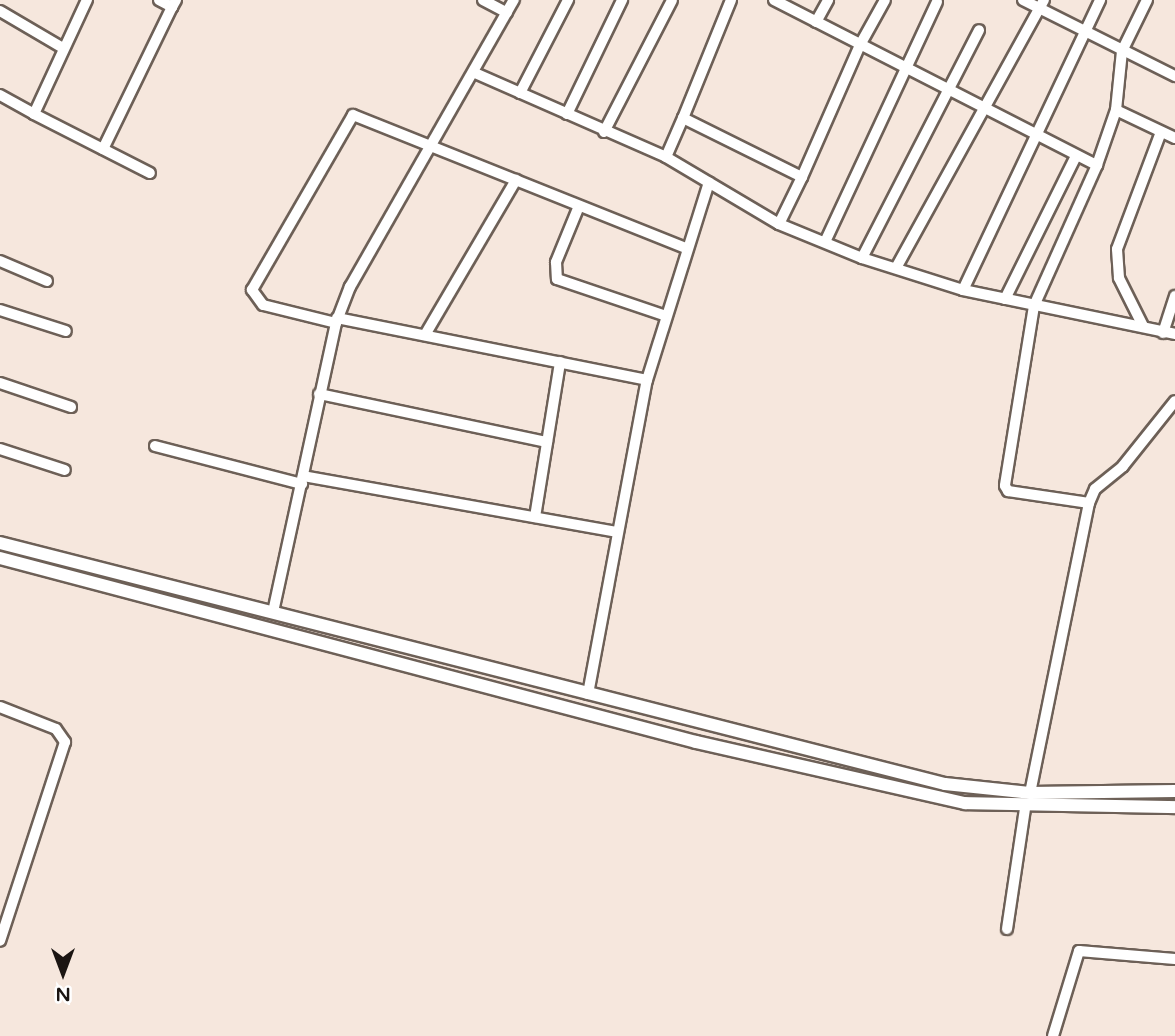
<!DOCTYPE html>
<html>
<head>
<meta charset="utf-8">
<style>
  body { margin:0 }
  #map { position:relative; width:1175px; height:1036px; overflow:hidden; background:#f6e7dd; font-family:"Varela Round",sans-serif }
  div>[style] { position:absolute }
  .roads { filter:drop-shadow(2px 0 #6d6057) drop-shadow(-2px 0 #6d6057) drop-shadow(0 2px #6d6057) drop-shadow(0 -2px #6d6057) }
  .minor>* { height:10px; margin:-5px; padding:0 5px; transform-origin:5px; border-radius:5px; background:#fff }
  .tertiary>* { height:12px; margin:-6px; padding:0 6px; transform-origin:6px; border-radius:6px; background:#fff }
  span { translate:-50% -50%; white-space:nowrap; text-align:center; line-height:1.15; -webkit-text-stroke:5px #fff; paint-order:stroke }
  .north { position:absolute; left:28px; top:938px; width:70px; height:70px; -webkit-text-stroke:5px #fff; paint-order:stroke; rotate:180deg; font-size:19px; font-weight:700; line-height:28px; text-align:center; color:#1b1512 }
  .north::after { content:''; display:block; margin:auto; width:24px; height:32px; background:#1b1512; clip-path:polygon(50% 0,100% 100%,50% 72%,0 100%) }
</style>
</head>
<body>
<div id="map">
  <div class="roads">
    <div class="minor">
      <div style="left:159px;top:0;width:15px;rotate:28deg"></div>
      <div style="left:172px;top:7px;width:8px;rotate:-60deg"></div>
      <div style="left:483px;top:0;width:27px;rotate:28deg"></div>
      <div style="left:731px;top:0;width:127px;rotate:112.1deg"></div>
      <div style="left:683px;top:118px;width:133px;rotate:26.4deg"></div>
      <div style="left:802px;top:177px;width:144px;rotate:-66.3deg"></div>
      <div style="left:860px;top:45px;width:51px;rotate:-60.9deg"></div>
      <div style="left:774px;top:0;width:363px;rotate:27.1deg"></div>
      <div style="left:1023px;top:0;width:170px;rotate:26.6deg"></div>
      <div style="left:1147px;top:0;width:57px;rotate:116.1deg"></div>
      <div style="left:1122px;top:51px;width:59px;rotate:95.8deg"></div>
      <div style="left:1116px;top:110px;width:58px;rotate:109.1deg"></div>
      <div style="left:1097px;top:165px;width:154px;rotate:114.1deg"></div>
      <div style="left:1034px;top:306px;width:182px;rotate:99.2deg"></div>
      <div style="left:1005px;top:486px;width:6px;rotate:59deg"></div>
      <div style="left:1008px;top:491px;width:82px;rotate:8.4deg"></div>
      <div style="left:1089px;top:503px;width:15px;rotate:-67deg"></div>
      <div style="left:1095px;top:489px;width:36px;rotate:-39deg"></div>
      <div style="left:1123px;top:466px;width:83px;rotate:-51.3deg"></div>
      <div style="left:0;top:11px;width:73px;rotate:30.4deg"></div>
      <div style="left:816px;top:22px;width:25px;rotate:-61deg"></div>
      <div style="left:475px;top:73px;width:209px;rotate:23.7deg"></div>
      <div style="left:666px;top:157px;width:131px;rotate:30.7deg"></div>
      <div style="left:779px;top:224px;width:90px;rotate:22.3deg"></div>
      <div style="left:862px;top:258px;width:106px;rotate:17.6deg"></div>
      <div style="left:963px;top:290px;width:217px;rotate:11.7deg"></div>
      <div style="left:520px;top:93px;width:105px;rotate:-62.7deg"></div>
      <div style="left:0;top:95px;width:39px;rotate:29deg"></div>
      <div style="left:34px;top:114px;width:126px;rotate:-65.1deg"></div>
      <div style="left:1116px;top:110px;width:65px;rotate:25.4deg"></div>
      <div style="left:34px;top:114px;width:130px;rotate:27deg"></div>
      <div style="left:567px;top:114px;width:127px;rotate:-64.2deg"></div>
      <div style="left:604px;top:132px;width:148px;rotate:-62.7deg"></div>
      <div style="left:103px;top:149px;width:158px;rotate:-64.1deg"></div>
      <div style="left:666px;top:157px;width:43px;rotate:-66.4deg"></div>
      <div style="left:579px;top:206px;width:61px;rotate:112.3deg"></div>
      <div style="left:556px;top:262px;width:17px;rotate:87deg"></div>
      <div style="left:557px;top:279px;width:115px;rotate:18.7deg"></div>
      <div style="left:779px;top:224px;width:52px;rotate:-63.9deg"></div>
      <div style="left:825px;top:242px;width:265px;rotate:-65deg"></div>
      <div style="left:862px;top:258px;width:256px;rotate:-62.8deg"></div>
      <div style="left:0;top:261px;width:51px;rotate:23.1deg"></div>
      <div style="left:896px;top:268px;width:306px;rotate:-61.1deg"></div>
      <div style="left:963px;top:290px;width:321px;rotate:-64.7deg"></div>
      <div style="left:1005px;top:299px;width:160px;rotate:-63.6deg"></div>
      <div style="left:0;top:310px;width:69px;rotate:17.7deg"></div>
      <div style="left:337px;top:318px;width:316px;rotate:11.3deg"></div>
      <div style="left:336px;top:323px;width:75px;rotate:-166.1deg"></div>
      <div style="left:263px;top:305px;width:19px;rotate:-126deg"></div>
      <div style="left:252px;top:290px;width:202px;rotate:-60deg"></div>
      <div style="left:353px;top:115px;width:359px;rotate:21.8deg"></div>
      <div style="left:1143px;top:326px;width:54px;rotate:-116.6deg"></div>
      <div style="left:1119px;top:278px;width:29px;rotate:-94deg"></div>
      <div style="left:1117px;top:249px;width:125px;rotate:-69.4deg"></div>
      <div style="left:1163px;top:333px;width:39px;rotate:-72deg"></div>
      <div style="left:425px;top:335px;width:180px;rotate:-59.6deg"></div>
      <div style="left:0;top:383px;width:75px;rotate:18.7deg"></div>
      <div style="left:319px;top:394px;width:233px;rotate:11.9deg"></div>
      <div style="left:155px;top:446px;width:152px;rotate:14.5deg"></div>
      <div style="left:0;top:449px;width:68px;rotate:17.9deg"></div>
      <div style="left:303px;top:476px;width:319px;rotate:10.1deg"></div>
      <div style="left:535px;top:517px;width:157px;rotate:-80.8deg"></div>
      <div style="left:273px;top:612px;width:296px;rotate:-77.7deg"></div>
      <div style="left:336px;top:323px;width:39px;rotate:-69deg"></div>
      <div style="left:350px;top:287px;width:331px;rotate:-60.3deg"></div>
      <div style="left:588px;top:694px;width:319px;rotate:-79.4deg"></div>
      <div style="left:647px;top:380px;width:207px;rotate:-72.6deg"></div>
      <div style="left:0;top:707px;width:60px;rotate:21.4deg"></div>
      <div style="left:56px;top:729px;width:16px;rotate:55deg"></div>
      <div style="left:65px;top:742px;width:209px;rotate:108.1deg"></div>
      <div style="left:1030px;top:793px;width:296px;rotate:-78.5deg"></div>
      <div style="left:1007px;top:929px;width:122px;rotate:-81.5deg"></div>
      <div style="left:1053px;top:1036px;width:89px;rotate:-73deg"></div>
      <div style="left:1079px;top:951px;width:96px;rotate:4.8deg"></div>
    </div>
    <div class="tertiary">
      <div style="left:0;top:543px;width:975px;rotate:14.31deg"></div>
      <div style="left:945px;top:784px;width:85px;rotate:6deg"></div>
      <div style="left:1030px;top:793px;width:145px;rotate:-0.8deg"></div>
      <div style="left:0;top:558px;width:720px;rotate:14.81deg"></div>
      <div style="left:696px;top:742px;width:276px;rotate:12.8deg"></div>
      <div style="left:965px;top:803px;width:210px;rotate:1.1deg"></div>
    </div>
  </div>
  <div class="north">N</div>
</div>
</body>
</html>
